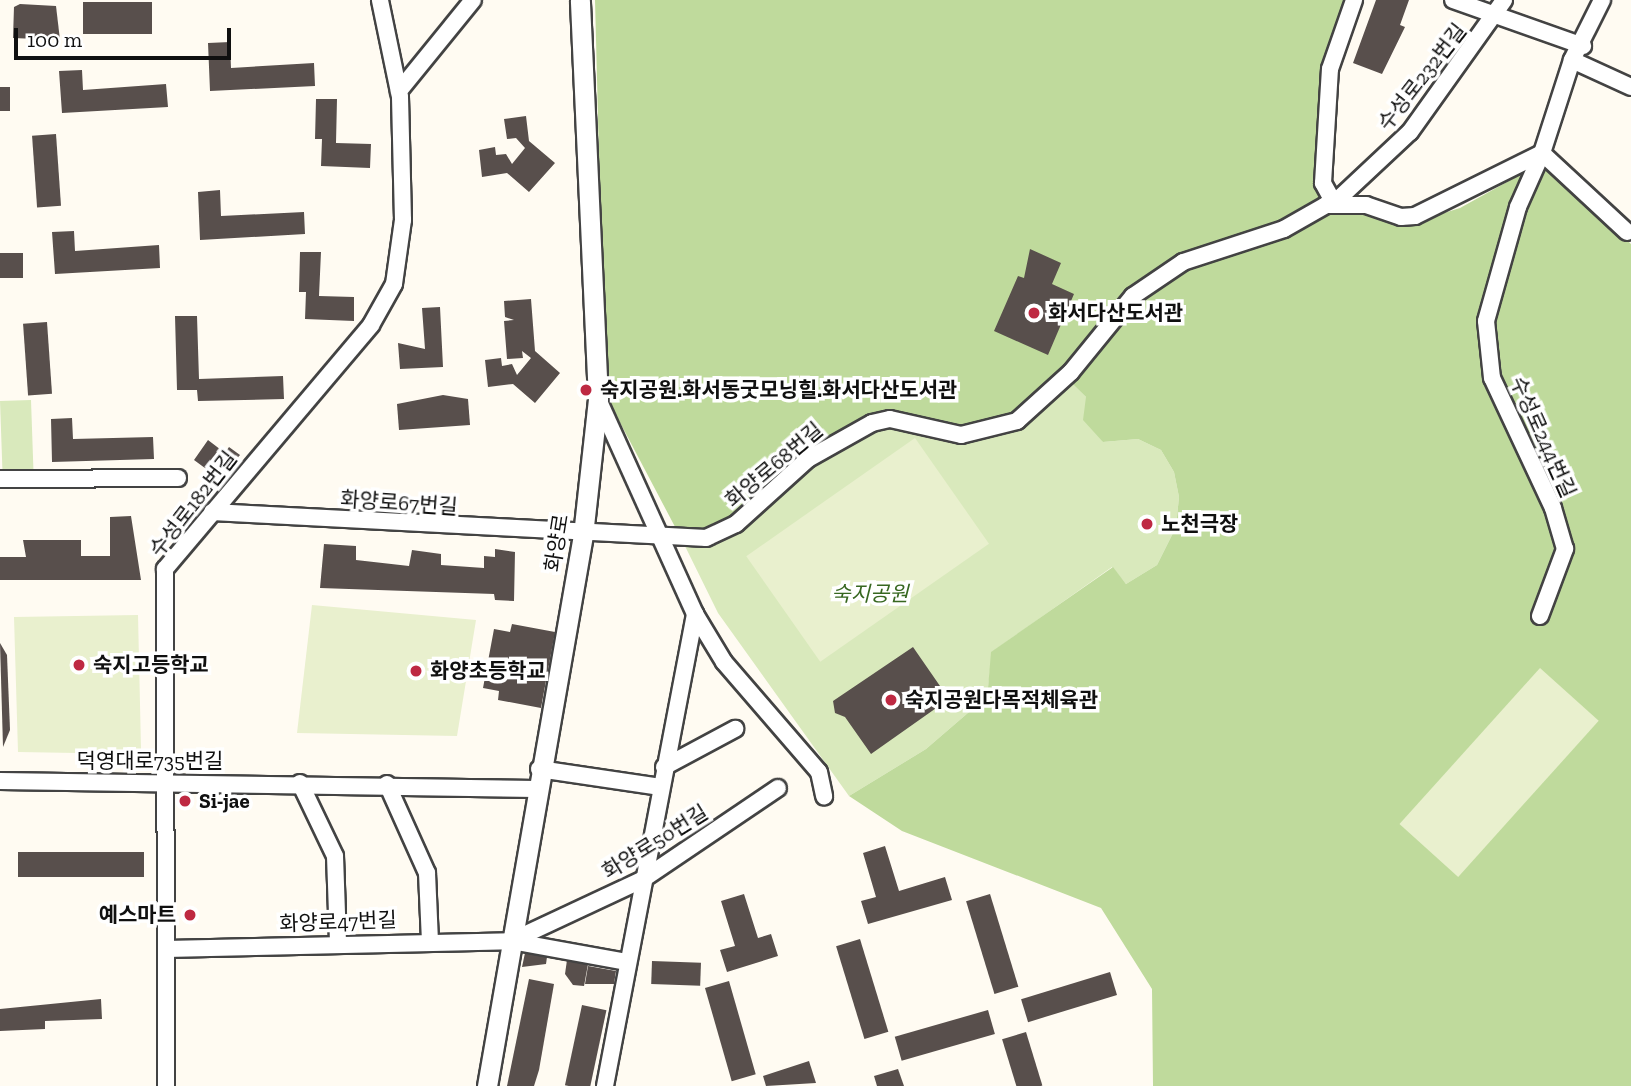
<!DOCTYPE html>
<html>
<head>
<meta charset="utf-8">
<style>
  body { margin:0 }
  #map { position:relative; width:1631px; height:1086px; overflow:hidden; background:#fffbf2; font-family:"Zilla Slab","Noto Sans KR",serif }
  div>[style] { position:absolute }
  .green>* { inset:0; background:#d9e9bc; transform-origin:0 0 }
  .forest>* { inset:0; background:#bfda9c }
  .pitch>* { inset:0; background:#e9f0ce; transform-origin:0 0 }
  .building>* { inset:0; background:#584f4c; transform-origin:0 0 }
  .roads { filter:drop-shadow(2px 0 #434343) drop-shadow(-2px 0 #434343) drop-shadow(0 2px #434343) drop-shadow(0 -2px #434343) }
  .minor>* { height:16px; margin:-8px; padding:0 8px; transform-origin:8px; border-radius:8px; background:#fff }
  .tertiary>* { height:19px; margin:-9.5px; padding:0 9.5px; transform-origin:9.5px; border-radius:9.5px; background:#fff }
  .dots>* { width:19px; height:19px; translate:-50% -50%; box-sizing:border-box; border:4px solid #fff; border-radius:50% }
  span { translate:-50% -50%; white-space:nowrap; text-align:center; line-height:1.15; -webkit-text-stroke:7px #fff; paint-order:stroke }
  .street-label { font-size:21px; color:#101010 }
  .poi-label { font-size:21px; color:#101010; font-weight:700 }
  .left { translate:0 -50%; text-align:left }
  .right { translate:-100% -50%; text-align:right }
  .park-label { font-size:21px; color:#376720; font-style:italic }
  .scale { position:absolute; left:14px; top:28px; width:217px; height:32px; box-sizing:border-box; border:4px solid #101010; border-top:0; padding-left:9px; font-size:21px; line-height:24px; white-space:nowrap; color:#101010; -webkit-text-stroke:5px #fff; paint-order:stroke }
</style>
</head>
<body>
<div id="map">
  <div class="green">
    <div style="clip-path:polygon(1068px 378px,1086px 397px,1103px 442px,1138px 439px,1161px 450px,1174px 472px,1179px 497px,1176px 527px,1157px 565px,1126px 584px,1112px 567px,992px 652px,988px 688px,969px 712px,926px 749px,849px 796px,718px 613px,683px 542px,873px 426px)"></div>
    <div style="left:31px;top:400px;width:71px;height:31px;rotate:88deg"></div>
  </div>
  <div class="forest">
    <div style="clip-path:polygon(595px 0,1347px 0,1324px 69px,1313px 181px,1321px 199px,1336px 212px,1368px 214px,1402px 226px,1460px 208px,1543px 162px,1631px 244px,1631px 1086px,1153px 1086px,1152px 989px,1101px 908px,902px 831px,849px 796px,926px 749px,969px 712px,988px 688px,991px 652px,1113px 567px,1126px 584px,1157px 565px,1176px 527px,1179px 497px,1174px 472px,1161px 450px,1138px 439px,1103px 442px,1083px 420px,1086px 397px,1068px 379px,993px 433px,891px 422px,844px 439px,738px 527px,683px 542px,605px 394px)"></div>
  </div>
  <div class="pitch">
    <div style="left:915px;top:438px;width:129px;height:206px;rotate:55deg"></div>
    <div style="clip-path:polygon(312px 605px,476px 620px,457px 736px,297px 733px)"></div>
    <div style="clip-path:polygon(138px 615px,141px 749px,135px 754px,18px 752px,14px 617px)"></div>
    <div style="left:1540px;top:668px;width:79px;height:210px;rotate:42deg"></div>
  </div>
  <div class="building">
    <div style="clip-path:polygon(1376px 0,1409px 0,1400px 25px,1405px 27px,1382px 74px,1353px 63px)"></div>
    <div style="left:83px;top:2px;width:69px;height:32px"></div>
    <div style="clip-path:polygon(20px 4px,56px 6px,60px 40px,13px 38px,14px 7px)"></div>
    <div style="clip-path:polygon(230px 42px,231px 68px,314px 63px,315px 86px,210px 91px,208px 43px)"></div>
    <div style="clip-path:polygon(82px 70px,83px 90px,166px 84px,168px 107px,62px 113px,59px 71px)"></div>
    <div style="left:0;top:87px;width:10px;height:24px"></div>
    <div style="clip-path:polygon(316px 99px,337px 99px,336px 143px,371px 144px,370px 168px,321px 166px,322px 139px,315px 139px)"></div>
    <div style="clip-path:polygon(526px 116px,529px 141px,555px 163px,529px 192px,507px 173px,482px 177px,479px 150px,495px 147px,496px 155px,506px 154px,512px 164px,525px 148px,516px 138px,507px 139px,504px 119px)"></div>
    <div style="left:56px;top:134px;width:72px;height:24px;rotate:86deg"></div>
    <div style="clip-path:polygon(220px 190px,221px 216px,304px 212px,305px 234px,200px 240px,198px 192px)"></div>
    <div style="clip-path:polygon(74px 231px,75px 251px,159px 245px,160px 268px,55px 274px,52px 232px)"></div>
    <div style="clip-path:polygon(1030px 249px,1061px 263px,1052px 284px,1074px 294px,1048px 355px,994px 331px,1018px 276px,1024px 278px)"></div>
    <div style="clip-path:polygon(300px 252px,321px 252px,319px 296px,354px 297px,354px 321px,305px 319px,306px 292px,299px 292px)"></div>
    <div style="left:23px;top:253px;width:25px;height:23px;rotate:90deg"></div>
    <div style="clip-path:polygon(531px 299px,535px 351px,560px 373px,535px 403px,513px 384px,488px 387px,485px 360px,501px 358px,502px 366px,512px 364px,517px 375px,531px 358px,522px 351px,523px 358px,507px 359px,504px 321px,514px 320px,505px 317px,504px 301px)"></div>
    <div style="clip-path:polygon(440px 307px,443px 367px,400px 369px,398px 343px,425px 349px,422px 308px)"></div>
    <div style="clip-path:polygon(175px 316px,197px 316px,199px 379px,283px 376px,284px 399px,198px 401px,197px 390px,177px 390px)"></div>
    <div style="left:47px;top:322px;width:72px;height:24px;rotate:86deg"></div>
    <div style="clip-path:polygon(443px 395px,468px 399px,470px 425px,399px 430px,397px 404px)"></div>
    <div style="clip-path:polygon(72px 418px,73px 439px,153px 437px,154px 459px,52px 462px,51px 419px)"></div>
    <div style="clip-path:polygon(208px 440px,225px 453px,229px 447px,240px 455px,215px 487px,203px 478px,209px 471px,194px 460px)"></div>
    <div style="clip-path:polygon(131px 516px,141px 580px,0 580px,0 557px,26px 557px,23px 540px,81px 540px,81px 556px,110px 556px,110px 517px)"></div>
    <div style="clip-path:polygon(324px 544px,356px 546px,356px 560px,409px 566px,412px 550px,441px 554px,441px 565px,484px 568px,484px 556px,495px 557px,495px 549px,515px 552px,514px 601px,495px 600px,494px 594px,320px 588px)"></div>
    <div style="clip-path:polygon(512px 624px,555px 632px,541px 708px,498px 700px,499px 691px,483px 688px,494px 629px,510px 632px)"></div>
    <div style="clip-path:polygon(0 643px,7px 655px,10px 730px,3px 747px)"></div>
    <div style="clip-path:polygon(913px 647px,949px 699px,871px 754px,845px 717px,835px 713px,833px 701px)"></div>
    <div style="clip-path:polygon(885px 846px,899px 891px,945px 877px,952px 900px,868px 924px,861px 901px,876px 897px,863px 853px)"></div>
    <div style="left:18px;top:852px;width:126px;height:25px"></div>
    <div style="clip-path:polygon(744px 894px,758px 938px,771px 934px,778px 956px,727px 972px,720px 950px,735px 946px,721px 901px)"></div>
    <div style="left:990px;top:894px;width:97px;height:25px;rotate:73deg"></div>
    <div style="left:860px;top:939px;width:97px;height:25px;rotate:73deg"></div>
    <div style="clip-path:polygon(525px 953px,547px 957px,546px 964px,522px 967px)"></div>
    <div style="clip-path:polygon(567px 960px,588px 964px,584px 986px,573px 985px,565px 974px)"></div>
    <div style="left:652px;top:961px;width:49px;height:23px;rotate:2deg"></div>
    <div style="clip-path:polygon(588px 966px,616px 971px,614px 984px,585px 984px)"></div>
    <div style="left:1110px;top:972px;width:24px;height:93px;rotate:73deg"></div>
    <div style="clip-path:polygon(529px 979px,554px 984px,539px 1070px,534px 1086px,507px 1086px)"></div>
    <div style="left:729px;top:981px;width:97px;height:25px;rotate:74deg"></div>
    <div style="clip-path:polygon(101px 999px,102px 1019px,45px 1021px,45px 1029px,0 1031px,0 1009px)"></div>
    <div style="left:582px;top:1005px;width:25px;height:82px;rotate:12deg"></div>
    <div style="left:988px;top:1010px;width:25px;height:97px;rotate:74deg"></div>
    <div style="left:1026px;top:1032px;width:56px;height:25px;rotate:73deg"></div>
    <div style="clip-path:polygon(809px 1061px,816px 1083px,766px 1086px,763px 1076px)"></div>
    <div style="clip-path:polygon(898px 1069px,904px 1086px,877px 1086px,874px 1076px)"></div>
  </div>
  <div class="roads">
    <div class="minor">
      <div style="left:1453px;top:0;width:138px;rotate:19.5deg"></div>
      <div style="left:1572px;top:60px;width:65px;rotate:24.6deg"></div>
      <div style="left:399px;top:91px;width:117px;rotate:-50.9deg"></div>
      <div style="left:1334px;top:203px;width:104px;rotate:-43.1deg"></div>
      <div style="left:1410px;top:132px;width:162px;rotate:-54.5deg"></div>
      <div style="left:1334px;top:203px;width:23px;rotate:-119deg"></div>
      <div style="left:1323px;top:183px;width:114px;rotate:-86.5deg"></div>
      <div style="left:1330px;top:69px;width:73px;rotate:-70.8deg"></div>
      <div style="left:598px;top:399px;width:236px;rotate:65.7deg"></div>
      <div style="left:695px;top:614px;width:56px;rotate:58.9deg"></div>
      <div style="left:724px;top:662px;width:145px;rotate:49.2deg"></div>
      <div style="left:819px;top:772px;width:25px;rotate:78deg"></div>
      <div style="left:0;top:479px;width:178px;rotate:-0.3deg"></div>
      <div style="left:212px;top:512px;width:495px;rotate:3deg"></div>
      <div style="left:706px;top:538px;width:33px;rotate:-25deg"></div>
      <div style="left:736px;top:524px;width:97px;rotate:-42.1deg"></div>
      <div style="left:808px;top:459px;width:73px;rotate:-29.4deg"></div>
      <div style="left:872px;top:423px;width:18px;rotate:-13deg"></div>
      <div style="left:890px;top:419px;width:73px;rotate:12.7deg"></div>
      <div style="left:961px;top:435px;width:58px;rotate:-14deg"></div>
      <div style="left:1017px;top:421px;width:73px;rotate:-42.2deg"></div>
      <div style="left:1071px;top:372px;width:98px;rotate:-50.8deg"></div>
      <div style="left:1133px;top:296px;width:60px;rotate:-34.2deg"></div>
      <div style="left:1183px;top:262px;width:106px;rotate:-18.1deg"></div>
      <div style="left:1284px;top:229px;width:48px;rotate:-29.7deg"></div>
      <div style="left:1326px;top:205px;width:40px"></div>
      <div style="left:1366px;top:205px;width:37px;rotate:19deg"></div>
      <div style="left:1401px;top:217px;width:14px;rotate:-4deg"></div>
      <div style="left:1415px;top:216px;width:142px;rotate:-26.4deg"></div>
      <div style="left:1542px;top:153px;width:116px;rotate:42.9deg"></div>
      <div style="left:1540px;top:616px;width:72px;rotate:-69.5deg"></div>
      <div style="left:1565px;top:549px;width:43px;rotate:-106.3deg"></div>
      <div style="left:1553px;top:508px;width:144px;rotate:-115.1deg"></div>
      <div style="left:1492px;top:378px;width:57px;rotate:-96deg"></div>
      <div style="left:1486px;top:321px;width:118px;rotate:-74.3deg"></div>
      <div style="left:1518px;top:207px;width:59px;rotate:-66deg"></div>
      <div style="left:1542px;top:153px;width:98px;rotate:-72.1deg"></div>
      <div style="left:1572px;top:60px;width:67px;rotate:-63.4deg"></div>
      <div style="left:664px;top:767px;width:81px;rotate:-28.2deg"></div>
      <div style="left:539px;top:769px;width:123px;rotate:8.4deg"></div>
      <div style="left:0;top:781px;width:536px;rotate:0.86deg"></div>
      <div style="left:300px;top:783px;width:81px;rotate:64.4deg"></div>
      <div style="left:335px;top:856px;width:87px;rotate:88deg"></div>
      <div style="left:387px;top:784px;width:98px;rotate:65.8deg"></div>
      <div style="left:427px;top:873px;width:68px;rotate:87.5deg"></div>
      <div style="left:511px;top:941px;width:145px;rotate:-25deg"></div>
      <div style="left:642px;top:880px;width:164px;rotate:-34.1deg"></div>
      <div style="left:166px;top:949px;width:345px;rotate:-1.3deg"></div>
      <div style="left:511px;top:941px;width:117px;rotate:10.3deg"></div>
      <div style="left:166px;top:1086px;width:517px;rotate:-90.11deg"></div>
      <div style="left:165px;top:569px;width:319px;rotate:-49.8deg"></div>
      <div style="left:371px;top:325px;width:47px;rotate:-60.7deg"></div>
      <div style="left:394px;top:284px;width:65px;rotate:-82deg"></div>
      <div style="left:403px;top:220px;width:123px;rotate:-91.4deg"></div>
      <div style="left:400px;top:97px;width:99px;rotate:-101.7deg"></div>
      <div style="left:605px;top:1086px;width:481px;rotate:-79.2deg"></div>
    </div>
    <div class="tertiary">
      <div style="left:487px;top:1086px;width:559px;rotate:-80.12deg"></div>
      <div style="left:583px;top:535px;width:137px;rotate:-83.7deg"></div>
      <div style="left:598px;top:399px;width:399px;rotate:-92.6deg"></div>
    </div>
  </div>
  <div class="dots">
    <div style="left:1034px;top:313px;background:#be2942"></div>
    <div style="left:586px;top:390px;background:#be2942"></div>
    <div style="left:1147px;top:524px;background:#be2942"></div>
    <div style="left:79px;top:665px;background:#be2942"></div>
    <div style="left:416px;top:671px;background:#be2942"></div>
    <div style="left:891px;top:700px;background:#be2942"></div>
    <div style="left:185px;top:801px;background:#be2942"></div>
    <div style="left:190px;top:915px;background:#be2942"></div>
  </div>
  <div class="street-label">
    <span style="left:1422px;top:77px;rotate:-52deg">수성로232번길</span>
    <span style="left:1543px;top:437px;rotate:66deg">수성로244번길</span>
    <span style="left:774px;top:465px;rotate:-40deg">화양로68번길</span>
    <span style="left:399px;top:503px;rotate:4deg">화양로67번길</span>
    <span style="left:193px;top:504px;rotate:-52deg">수성로182번길</span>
    <span style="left:557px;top:543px;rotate:-81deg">화양로</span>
    <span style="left:150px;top:761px">덕영대로735번길</span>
    <span style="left:655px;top:842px;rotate:-32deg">화양로50번길</span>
    <span style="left:338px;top:922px;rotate:-2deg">화양로47번길</span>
  </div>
  <div class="poi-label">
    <span class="left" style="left:1048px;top:313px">화서다산도서관</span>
    <span class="left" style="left:600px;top:390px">숙지공원.화서동굿모닝힐.화서다산도서관</span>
    <span class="left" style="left:1161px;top:524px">노천극장</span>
    <span class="left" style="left:93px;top:665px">숙지고등학교</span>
    <span class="left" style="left:430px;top:671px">화양초등학교</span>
    <span class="left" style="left:905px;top:700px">숙지공원다목적체육관</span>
    <span class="left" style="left:199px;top:801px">Si-jae</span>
    <span class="right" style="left:176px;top:915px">예스마트</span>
  </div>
  <div class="park-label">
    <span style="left:870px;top:594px">숙지공원</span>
  </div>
  <div class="scale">100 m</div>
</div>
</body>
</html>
